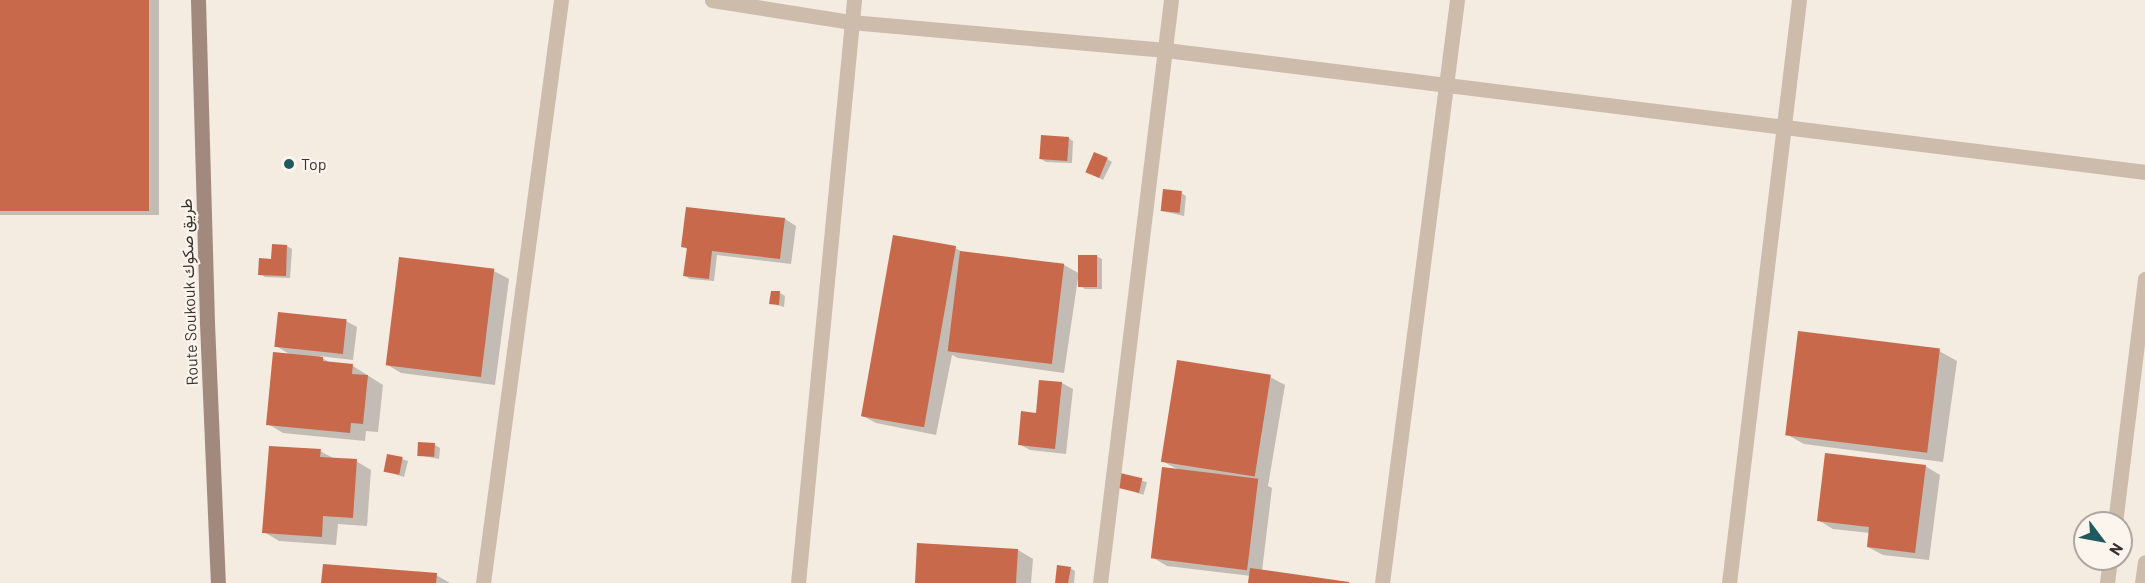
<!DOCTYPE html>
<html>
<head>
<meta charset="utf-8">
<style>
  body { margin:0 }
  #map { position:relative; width:2145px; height:583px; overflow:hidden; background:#f4ebe1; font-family:Barlow,Vazirmatn,sans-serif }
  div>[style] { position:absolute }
  .shadow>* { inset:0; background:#0003; transform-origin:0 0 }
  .building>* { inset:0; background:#c8694b; transform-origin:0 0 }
  .street>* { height:15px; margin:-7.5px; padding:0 7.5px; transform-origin:7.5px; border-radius:7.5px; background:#cdbbac }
  .secondary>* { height:15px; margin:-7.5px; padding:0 7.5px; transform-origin:7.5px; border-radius:7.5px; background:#a18a7d }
  .dots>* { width:16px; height:16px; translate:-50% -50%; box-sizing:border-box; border:3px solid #fbf5ee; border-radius:50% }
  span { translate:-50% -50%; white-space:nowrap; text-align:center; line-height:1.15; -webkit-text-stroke:4.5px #fbf5ee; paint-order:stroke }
  .poi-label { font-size:16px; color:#3b302b }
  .left { translate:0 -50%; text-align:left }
  .street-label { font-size:16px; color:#3b302b }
  .north { position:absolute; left:2073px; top:511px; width:60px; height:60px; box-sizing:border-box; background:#fbf5ee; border:2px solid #aea6a0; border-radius:50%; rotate:122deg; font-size:16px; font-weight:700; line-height:24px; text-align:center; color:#3b302b }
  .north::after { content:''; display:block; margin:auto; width:21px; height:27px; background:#1f5a5e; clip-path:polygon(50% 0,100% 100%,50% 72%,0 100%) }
</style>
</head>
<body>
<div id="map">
  <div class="shadow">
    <div style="left:0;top:0;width:159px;height:215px"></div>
    <div style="clip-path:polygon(1068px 138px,1073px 141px,1072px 163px,1046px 162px,1041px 159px)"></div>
    <div style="clip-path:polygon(1107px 159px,1112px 162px,1103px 180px,1086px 171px)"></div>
    <div style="clip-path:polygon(1181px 193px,1186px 196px,1184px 216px,1162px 211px)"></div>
    <div style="clip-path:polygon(687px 208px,785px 219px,796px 226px,791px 264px,717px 255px,714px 281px,690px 279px,685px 276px,688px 250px,683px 246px)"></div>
    <div style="clip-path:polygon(287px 246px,292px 249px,290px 278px,265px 277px,260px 274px)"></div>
    <div style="clip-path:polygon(955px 248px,965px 253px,1064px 265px,1080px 274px,1096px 256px,1102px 259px,1102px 289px,1085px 289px,1080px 286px,1078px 278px,1064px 373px,958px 358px,952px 355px,936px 435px,876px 423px,861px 415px)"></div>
    <div style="clip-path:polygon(494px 271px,509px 279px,495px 385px,401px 373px,386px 364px)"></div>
    <div style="clip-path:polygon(780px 293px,785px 296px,784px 307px,771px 303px)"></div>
    <div style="clip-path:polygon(346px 321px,357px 327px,353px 360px,319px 356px,332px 364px,353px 366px,383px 385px,378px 432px,366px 431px,365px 441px,283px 433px,268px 424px,291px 355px,276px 346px)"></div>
    <div style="clip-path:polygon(1939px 351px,1957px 361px,1943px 462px,1804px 444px,1786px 434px)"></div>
    <div style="clip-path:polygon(1270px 377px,1285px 385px,1268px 486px,1272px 488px,1262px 571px,1346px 583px,1250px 583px,1251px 576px,1167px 566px,1152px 557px,1179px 470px,1162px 461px)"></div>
    <div style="clip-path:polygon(1041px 381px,1062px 383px,1073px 389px,1066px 454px,1030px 450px,1019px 444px,1037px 414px)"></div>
    <div style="clip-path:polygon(435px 445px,440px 448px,439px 459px,418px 455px)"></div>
    <div style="clip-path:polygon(320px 451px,335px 459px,356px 461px,371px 470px,367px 526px,338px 524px,336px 545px,279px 541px,264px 532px)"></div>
    <div style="clip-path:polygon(402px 459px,408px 461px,404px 477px,385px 471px)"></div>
    <div style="clip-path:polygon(1925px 466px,1940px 475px,1929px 560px,1883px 555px,1868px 547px,1870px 533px,1833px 529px,1818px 520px)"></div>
    <div style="left:1122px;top:475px;width:26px;height:13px;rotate:16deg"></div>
    <div style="clip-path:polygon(1018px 550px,1033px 559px,1031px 583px,916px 583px)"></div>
    <div style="clip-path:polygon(1070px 568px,1075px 571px,1074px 583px,1056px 583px)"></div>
    <div style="clip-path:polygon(436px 575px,450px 583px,323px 583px)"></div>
  </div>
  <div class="building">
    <div style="left:0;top:0;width:149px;height:211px"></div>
    <div style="left:1041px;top:135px;width:28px;height:24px;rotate:4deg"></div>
    <div style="left:1094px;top:152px;width:15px;height:22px;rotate:23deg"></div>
    <div style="left:1163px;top:189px;width:19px;height:22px;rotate:6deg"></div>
    <div style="clip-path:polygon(686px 207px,785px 218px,780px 259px,712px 251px,709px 279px,683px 276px,687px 248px,681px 247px)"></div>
    <div style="left:893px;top:235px;width:64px;height:184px;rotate:10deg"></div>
    <div style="clip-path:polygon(272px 244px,287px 245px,286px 276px,258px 275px,259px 258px,271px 259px)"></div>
    <div style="left:960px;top:251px;width:105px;height:101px;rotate:7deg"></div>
    <div style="left:1078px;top:255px;width:19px;height:32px"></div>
    <div style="left:399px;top:257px;width:96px;height:109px;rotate:7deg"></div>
    <div style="clip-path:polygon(771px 291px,780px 291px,779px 305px,769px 304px)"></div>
    <div style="left:278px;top:312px;width:69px;height:35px;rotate:6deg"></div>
    <div style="left:1798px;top:331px;width:143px;height:105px;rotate:7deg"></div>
    <div style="clip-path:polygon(273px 352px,323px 357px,323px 361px,353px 364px,352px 374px,368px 375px,363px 424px,351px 423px,350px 433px,266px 425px)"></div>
    <div style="left:1177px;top:360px;width:95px;height:103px;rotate:9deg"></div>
    <div style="clip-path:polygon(1039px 380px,1062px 382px,1055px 449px,1018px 445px,1021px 411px,1036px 413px)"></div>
    <div style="left:418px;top:442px;width:17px;height:14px;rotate:3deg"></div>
    <div style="clip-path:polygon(269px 446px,321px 449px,320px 457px,357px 459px,353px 518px,323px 516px,322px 537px,262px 533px)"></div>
    <div style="clip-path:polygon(1825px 453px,1926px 465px,1915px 553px,1867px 547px,1869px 527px,1817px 521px)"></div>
    <div style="left:387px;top:454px;width:16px;height:18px;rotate:11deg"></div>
    <div style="left:1162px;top:467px;width:97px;height:92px;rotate:7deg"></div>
    <div style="left:1120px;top:473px;width:23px;height:15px;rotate:13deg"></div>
    <div style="clip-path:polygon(917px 543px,1018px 549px,1016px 583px,915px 583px)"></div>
    <div style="clip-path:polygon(323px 564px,437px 573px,436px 583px,321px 583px)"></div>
    <div style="clip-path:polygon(1057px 565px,1071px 567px,1068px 583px,1055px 583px)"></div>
    <div style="clip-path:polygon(1250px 568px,1349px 582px,1349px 583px,1248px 583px)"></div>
  </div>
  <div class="street">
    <div style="left:712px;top:0;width:141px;rotate:9deg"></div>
    <div style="left:851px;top:22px;width:316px;rotate:5.1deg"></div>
    <div style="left:1166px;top:50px;width:987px;rotate:7.1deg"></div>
    <div style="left:2115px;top:523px;width:246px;rotate:-83deg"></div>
    <div style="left:483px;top:583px;width:588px;rotate:-82.38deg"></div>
    <div style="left:798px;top:583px;width:586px;rotate:-84.51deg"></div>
    <div style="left:1100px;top:583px;width:587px;rotate:-83.06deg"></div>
    <div style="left:1382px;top:583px;width:588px;rotate:-82.67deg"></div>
    <div style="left:1729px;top:583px;width:587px;rotate:-83.15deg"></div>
    <div style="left:2107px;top:583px;width:24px;rotate:-83deg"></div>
    <div style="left:2142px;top:583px;width:21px;rotate:-82deg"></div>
  </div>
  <div class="secondary">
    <div style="left:198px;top:0;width:323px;rotate:88.4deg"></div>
    <div style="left:207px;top:323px;width:260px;rotate:87.6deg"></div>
  </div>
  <div class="dots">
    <div style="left:289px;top:164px;background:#1f5a5e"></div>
  </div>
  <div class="poi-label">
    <span class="left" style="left:301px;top:164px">Top</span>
  </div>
  <div class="street-label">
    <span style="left:189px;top:292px;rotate:-92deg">Route Soukouk طريق صكوك</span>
  </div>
  <div class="north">N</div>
</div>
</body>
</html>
